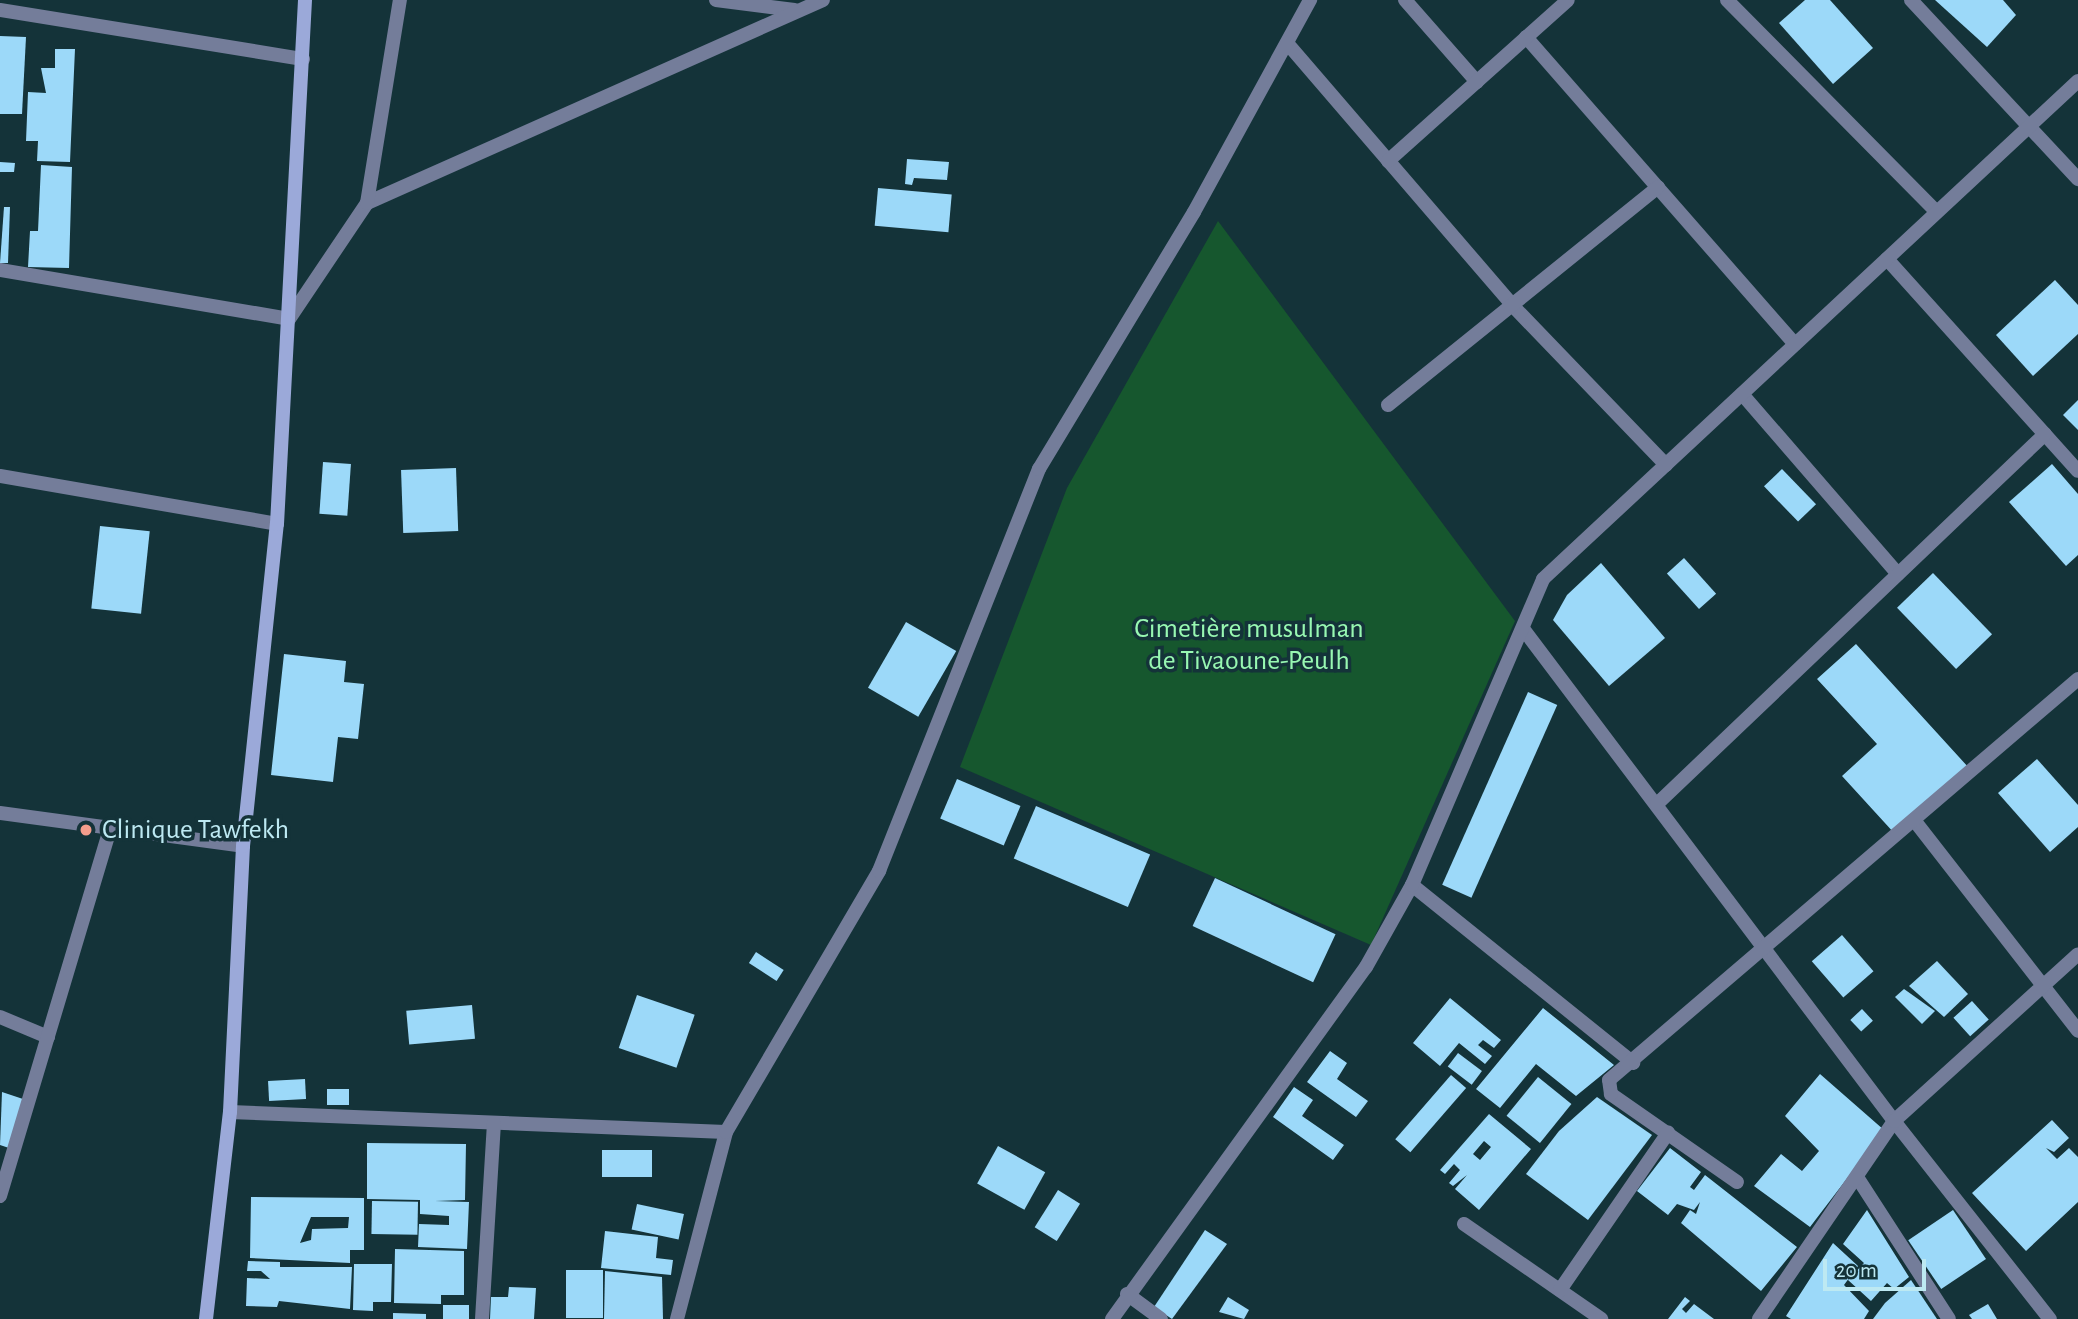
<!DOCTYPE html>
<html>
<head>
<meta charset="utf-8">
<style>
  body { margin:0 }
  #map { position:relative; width:2078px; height:1319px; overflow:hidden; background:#143339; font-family:"Alegreya Sans",sans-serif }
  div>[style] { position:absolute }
  .green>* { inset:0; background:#16572e }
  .building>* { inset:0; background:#9cd9f9; transform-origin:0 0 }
  .street>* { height:14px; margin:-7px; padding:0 7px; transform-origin:7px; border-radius:7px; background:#747d9a }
  .secondary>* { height:14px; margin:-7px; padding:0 7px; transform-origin:7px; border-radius:7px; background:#9ba9d9 }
  .dots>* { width:19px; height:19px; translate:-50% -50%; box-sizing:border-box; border:4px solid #143339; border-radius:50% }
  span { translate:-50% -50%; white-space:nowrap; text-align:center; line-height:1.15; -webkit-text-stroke:7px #143339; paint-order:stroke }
  .park-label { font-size:28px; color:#98f8b2 }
  .poi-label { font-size:28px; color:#bde9f2 }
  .left { translate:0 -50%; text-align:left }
  .scale { position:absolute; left:1823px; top:1259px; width:103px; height:32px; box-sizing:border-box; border:4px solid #bde9f2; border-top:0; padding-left:9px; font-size:21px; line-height:24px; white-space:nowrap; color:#bde9f2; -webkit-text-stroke:5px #143339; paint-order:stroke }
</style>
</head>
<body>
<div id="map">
  <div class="green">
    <div style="clip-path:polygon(1218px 221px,1515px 621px,1371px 945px,960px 767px,1067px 488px)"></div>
  </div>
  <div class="building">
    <div style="clip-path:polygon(1805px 0,1830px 0,1873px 48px,1833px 84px,1779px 23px)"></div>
    <div style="clip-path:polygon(1935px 0,2003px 0,2016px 15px,1987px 47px)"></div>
    <div style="clip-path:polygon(0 36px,26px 37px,22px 114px,0 114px)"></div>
    <div style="clip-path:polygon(55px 49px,75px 49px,70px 162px,37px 161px,38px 141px,26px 141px,28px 92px,46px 93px,41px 68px,55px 68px)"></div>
    <div style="clip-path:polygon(907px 159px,949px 162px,947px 180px,914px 178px,912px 185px,905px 184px)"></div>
    <div style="clip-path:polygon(0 162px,15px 163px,14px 172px,0 172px)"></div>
    <div style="clip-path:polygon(41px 165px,72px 167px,69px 268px,28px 267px,30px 231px,38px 231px)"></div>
    <div style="left:878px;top:188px;width:74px;height:38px;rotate:5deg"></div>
    <div style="clip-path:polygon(4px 207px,10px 207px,8px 263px,0 263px)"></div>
    <div style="clip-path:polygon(2055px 280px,2078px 305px,2078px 334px,2033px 376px,1996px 335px)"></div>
    <div style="clip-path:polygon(2078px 400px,2078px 430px,2063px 415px)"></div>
    <div style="left:323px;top:462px;width:28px;height:52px;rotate:4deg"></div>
    <div style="clip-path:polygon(2052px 464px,2078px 494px,2078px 555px,2066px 566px,2009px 502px)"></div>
    <div style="left:456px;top:468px;width:63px;height:55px;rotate:88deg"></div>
    <div style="left:1782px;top:469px;width:49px;height:25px;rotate:46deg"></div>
    <div style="left:100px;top:526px;width:50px;height:83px;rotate:6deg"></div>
    <div style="left:1684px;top:558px;width:48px;height:23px;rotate:48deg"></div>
    <div style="clip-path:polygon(1601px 563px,1665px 638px,1609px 686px,1553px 620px,1567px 595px)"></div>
    <div style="left:1933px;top:573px;width:85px;height:50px;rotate:46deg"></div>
    <div style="left:906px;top:622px;width:58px;height:76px;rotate:30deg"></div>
    <div style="clip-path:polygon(1856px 644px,1969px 768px,1895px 834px,1842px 776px,1877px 744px,1817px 679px)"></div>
    <div style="clip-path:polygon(284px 654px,346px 661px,344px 682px,364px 684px,358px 739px,338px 737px,333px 782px,271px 775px)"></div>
    <div style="left:1528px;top:692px;width:32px;height:211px;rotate:24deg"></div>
    <div style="clip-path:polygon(2037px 759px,2078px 805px,2078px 827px,2050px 852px,1998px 793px)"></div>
    <div style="left:957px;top:779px;width:69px;height:43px;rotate:23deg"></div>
    <div style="left:1036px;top:806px;width:124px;height:57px;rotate:23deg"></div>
    <div style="left:1215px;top:878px;width:133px;height:53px;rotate:25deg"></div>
    <div style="left:1842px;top:935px;width:48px;height:40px;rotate:49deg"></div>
    <div style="left:756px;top:952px;width:33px;height:13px;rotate:33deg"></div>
    <div style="clip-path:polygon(1937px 961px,1968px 994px,1944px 1017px,1909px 986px)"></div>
    <div style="clip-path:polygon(1904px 989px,1935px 1011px,1922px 1024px,1895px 997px)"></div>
    <div style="left:637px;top:995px;width:61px;height:56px;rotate:19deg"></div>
    <div style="clip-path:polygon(1450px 998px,1501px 1040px,1494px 1048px,1483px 1040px,1478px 1045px,1492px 1056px,1485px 1064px,1459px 1043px,1440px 1066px,1413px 1043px)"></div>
    <div style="left:1972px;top:1001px;width:25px;height:25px;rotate:48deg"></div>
    <div style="left:472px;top:1005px;width:34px;height:66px;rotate:85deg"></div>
    <div style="clip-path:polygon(1543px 1008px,1614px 1065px,1576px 1096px,1536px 1064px,1500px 1108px,1476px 1089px)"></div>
    <div style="left:1862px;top:1009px;width:16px;height:16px;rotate:47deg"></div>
    <div style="clip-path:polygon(1330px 1051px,1347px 1063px,1337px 1079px,1368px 1101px,1356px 1117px,1307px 1082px)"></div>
    <div style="left:1458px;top:1053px;width:30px;height:17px;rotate:37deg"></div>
    <div style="clip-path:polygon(1820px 1074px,1884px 1130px,1810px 1227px,1754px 1186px,1781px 1154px,1802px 1171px,1819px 1151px,1785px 1116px)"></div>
    <div style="left:1451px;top:1075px;width:20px;height:85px;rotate:41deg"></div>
    <div style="left:1538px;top:1077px;width:43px;height:50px;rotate:39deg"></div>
    <div style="left:305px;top:1079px;width:20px;height:37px;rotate:87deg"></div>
    <div style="clip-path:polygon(1294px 1087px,1313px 1100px,1302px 1116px,1344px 1145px,1333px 1160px,1273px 1117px)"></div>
    <div style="left:327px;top:1089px;width:22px;height:16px"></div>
    <div style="clip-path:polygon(2px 1092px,29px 1101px,12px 1149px,0 1145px)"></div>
    <div style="clip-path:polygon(1597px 1097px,1652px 1135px,1588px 1220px,1526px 1174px,1559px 1131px)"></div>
    <div style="clip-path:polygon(evenodd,1489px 1114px,1531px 1149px,1479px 1210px,1455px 1189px,1467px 1175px,1453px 1186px,1449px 1183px,1460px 1170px,1454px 1164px,1445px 1174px,1440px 1170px,1489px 1114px,1484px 1141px,1491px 1147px,1480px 1160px,1473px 1154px,1484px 1141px)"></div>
    <div style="clip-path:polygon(2052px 1120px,2069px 1138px,2054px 1152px,2046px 1148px,2057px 1159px,2069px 1148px,2078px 1157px,2078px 1202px,2026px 1251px,1972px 1193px)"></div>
    <div style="clip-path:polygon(367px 1143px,466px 1144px,465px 1200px,435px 1201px,469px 1202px,467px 1249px,418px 1247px,419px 1224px,449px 1225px,449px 1216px,420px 1214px,420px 1200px,367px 1199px)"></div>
    <div style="left:998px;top:1146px;width:54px;height:43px;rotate:29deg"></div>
    <div style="clip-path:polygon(1670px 1148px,1701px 1172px,1690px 1187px,1694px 1190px,1705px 1175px,1797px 1247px,1761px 1291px,1681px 1223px,1690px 1210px,1696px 1214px,1700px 1202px,1694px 1210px,1677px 1204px,1668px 1215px,1637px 1191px)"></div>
    <div style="left:602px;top:1150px;width:50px;height:27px"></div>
    <div style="left:1058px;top:1190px;width:26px;height:44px;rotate:32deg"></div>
    <div style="clip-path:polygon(evenodd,251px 1197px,364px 1198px,364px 1250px,350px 1250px,350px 1263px,250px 1258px,251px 1197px,311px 1217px,349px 1217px,348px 1228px,312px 1229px,311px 1240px,300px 1243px,311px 1217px)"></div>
    <div style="left:372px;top:1201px;width:46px;height:33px;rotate:1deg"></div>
    <div style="left:637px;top:1204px;width:48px;height:26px;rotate:12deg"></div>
    <div style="clip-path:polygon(1867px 1210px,1909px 1277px,1894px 1289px,1887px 1283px,1871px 1301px,1848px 1280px,1864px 1263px,1843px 1244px)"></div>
    <div style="left:1953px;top:1210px;width:59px;height:54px;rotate:56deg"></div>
    <div style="clip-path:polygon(1205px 1230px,1227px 1244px,1172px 1319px,1154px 1307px)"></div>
    <div style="clip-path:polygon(605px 1231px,658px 1237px,656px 1258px,673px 1260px,671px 1275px,601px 1268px)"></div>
    <div style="clip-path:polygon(1833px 1243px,1858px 1266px,1844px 1285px,1869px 1311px,1864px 1319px,1791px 1319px,1786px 1316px)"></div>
    <div style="clip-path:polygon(395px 1249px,464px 1251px,464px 1295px,441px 1295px,441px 1304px,394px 1303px)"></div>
    <div style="clip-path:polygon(248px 1261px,280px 1262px,280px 1267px,352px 1267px,350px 1309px,279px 1301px,277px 1307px,246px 1306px,247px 1278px,270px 1279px,261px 1271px,247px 1271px)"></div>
    <div style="clip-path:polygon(354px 1264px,392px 1264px,391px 1302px,373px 1302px,373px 1311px,353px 1310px)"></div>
    <div style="left:566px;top:1270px;width:37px;height:48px"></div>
    <div style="clip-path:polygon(605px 1271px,662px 1277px,663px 1319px,604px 1319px)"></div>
    <div style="clip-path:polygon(1911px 1280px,1937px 1319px,1873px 1319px,1885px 1303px)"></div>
    <div style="clip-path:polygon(509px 1287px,536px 1288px,534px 1319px,490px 1319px,491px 1297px,508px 1297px)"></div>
    <div style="clip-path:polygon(1228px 1297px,1249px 1310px,1244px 1319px,1219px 1312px)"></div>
    <div style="clip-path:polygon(1685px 1297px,1690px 1301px,1682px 1309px,1686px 1313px,1694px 1304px,1714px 1319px,1668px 1319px)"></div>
    <div style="clip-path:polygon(1988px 1304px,1997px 1319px,1972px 1319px,1969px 1315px)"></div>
    <div style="left:443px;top:1305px;width:26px;height:14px"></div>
    <div style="clip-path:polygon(393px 1313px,426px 1314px,426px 1319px,393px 1319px)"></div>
  </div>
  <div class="street">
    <div style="left:716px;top:0;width:79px;rotate:7.3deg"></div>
    <div style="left:1405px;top:0;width:109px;rotate:48.7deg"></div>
    <div style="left:1727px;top:0;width:298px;rotate:45.3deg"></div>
    <div style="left:1911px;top:0;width:245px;rotate:47deg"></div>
    <div style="left:0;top:10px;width:307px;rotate:9.2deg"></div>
    <div style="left:1526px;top:37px;width:408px;rotate:48.8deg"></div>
    <div style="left:1287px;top:43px;width:345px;rotate:49.3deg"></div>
    <div style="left:1512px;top:305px;width:222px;rotate:46.1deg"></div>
    <div style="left:1388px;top:161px;width:241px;rotate:-41.8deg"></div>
    <div style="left:367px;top:203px;width:499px;rotate:-24deg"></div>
    <div style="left:1887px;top:259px;width:285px;rotate:48deg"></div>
    <div style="left:0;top:270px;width:293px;rotate:9.6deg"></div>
    <div style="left:289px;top:319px;width:140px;rotate:-56.1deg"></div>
    <div style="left:367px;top:203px;width:206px;rotate:-80.8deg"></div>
    <div style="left:1742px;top:394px;width:238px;rotate:49.1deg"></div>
    <div style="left:1388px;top:405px;width:347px;rotate:-38.9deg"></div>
    <div style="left:0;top:476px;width:281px;rotate:9.8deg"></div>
    <div style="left:1524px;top:630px;width:615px;rotate:53deg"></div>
    <div style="left:1894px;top:1121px;width:252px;rotate:51.8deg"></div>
    <div style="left:1657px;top:804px;width:536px;rotate:-43.64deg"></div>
    <div style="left:0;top:813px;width:245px;rotate:7.7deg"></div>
    <div style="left:1914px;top:820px;width:267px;rotate:52.1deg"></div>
    <div style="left:1412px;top:885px;width:284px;rotate:38.8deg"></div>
    <div style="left:0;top:1017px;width:52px;rotate:22.6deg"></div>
    <div style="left:230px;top:1112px;width:496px;rotate:2.3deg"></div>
    <div style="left:1857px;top:1177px;width:169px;rotate:57.1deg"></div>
    <div style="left:1737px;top:1182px;width:154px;rotate:-145.1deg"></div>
    <div style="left:1611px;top:1094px;width:14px;rotate:-98deg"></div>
    <div style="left:1609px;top:1080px;width:617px;rotate:-40.53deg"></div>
    <div style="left:0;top:1196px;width:382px;rotate:-73.3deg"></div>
    <div style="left:1464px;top:1224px;width:167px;rotate:34.7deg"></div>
    <div style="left:1560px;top:1290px;width:191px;rotate:-55.5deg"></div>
    <div style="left:1127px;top:1294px;width:42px;rotate:36.3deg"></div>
    <div style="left:482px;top:1319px;width:196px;rotate:-86.5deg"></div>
    <div style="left:677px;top:1319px;width:193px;rotate:-75.3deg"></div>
    <div style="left:726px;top:1132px;width:303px;rotate:-59.6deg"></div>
    <div style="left:879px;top:871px;width:433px;rotate:-68.3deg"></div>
    <div style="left:1039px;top:469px;width:300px;rotate:-58.9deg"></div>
    <div style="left:1194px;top:212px;width:242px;rotate:-61.3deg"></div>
    <div style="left:1112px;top:1319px;width:434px;rotate:-54.2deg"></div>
    <div style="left:1366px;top:967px;width:94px;rotate:-60.7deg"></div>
    <div style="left:1412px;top:885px;width:333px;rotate:-66.8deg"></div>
    <div style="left:1543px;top:579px;width:731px;rotate:-42.95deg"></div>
    <div style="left:1759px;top:1319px;width:240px;rotate:-55.7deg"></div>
    <div style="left:1894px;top:1121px;width:248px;rotate:-42.2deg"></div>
  </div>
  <div class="secondary">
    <div style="left:206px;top:1319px;width:208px;rotate:-83.4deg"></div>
    <div style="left:230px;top:1112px;width:266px;rotate:-87.2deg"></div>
    <div style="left:243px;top:846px;width:324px;rotate:-84deg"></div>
    <div style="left:277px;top:524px;width:525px;rotate:-86.94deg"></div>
  </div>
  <div class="dots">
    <div style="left:86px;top:830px;background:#f49d8c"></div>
  </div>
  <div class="park-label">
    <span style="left:1249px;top:645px">Cimetière musulman<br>de Tivaoune-Peulh</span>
  </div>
  <div class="poi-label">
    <span class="left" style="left:102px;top:830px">Clinique Tawfekh</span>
  </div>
  <div class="scale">20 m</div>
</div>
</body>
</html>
